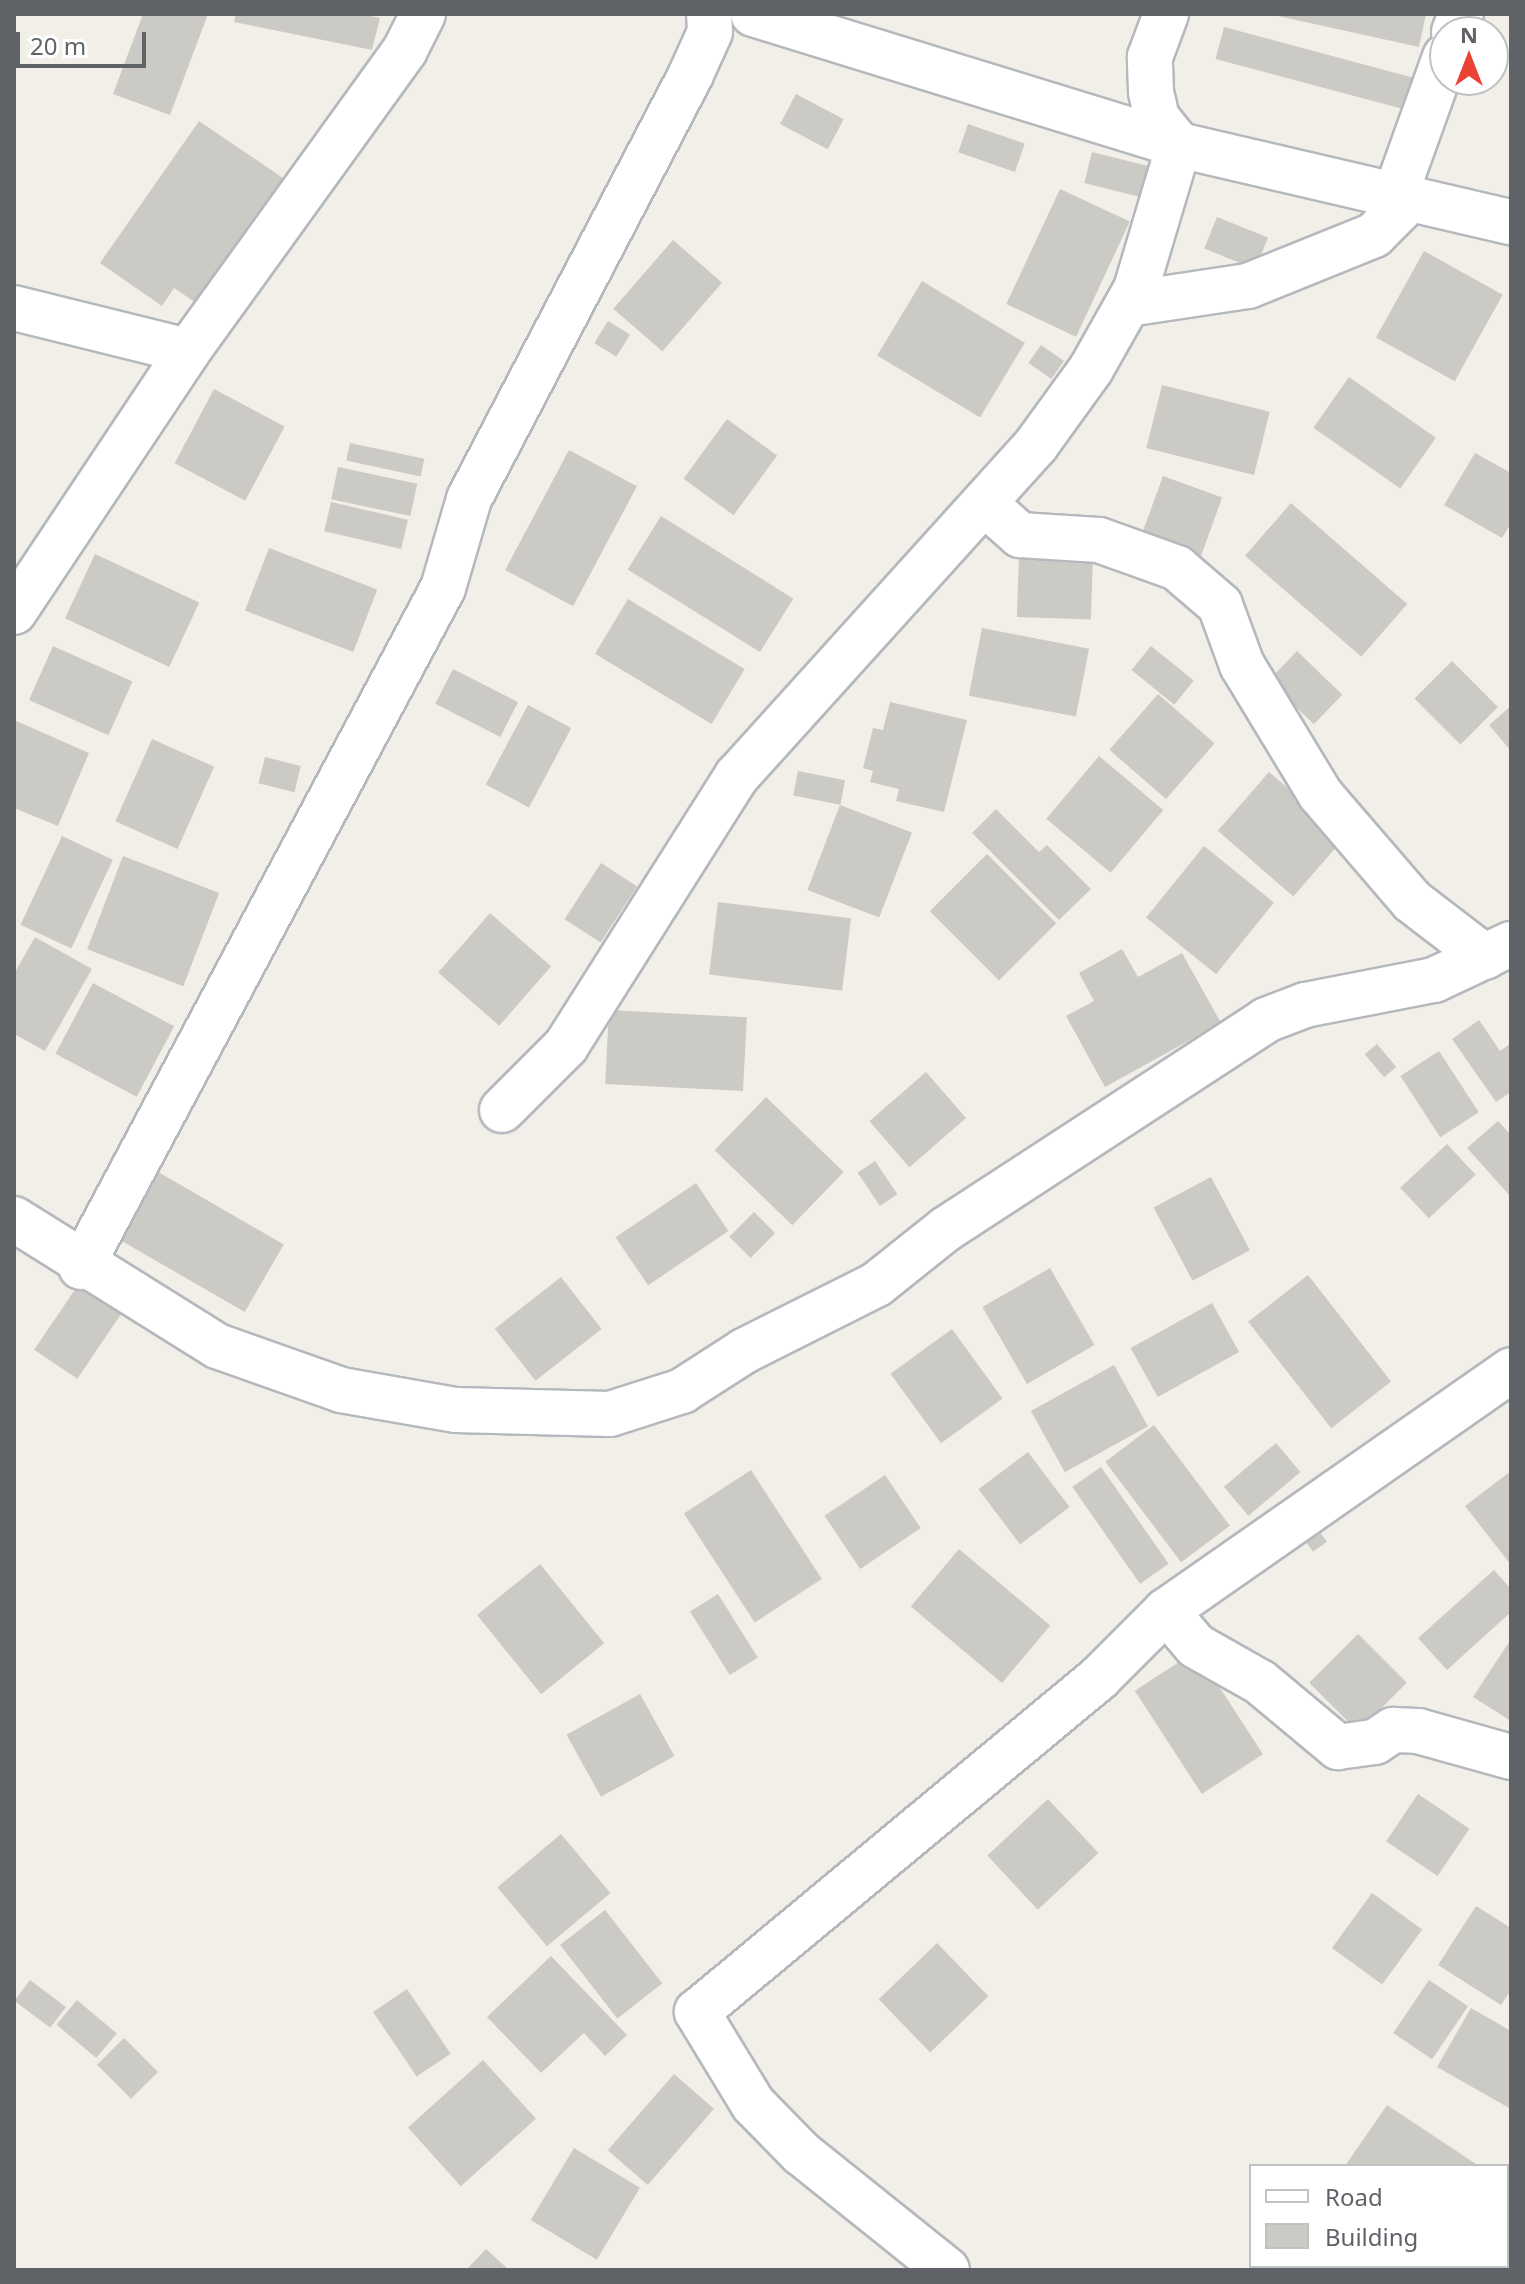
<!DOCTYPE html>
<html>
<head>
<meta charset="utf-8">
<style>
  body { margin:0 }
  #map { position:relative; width:1525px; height:2284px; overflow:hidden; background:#f1efe8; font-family:"Noto Sans",sans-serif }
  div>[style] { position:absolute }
  .building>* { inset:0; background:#cccac5; transform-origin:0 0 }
  .roads { filter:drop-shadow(2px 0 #b5b8bc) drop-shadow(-2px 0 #b5b8bc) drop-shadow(0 2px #b5b8bc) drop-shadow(0 -2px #b5b8bc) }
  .minor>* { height:44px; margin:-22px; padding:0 22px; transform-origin:22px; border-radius:22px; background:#fff }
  span { translate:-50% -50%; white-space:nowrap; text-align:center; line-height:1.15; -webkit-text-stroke:7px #fff; paint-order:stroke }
  .frame { position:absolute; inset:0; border:16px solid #5f6368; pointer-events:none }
  .legend { position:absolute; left:1249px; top:2164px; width:260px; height:104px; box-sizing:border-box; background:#fff; border:2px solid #bfc1c3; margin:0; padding:10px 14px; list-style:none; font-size:24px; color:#5f6368 }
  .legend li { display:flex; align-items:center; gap:16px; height:40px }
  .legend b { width:40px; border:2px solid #bfc1c3 }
  .north { position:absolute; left:1429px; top:16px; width:80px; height:80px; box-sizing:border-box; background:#fff; border:2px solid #bfc1c3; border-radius:50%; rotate:0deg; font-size:22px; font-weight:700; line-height:32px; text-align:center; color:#5f6368 }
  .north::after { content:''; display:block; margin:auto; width:28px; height:36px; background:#ea4335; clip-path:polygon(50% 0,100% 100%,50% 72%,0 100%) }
  .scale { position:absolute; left:16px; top:32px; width:130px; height:36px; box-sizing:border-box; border:4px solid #5f6368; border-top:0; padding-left:10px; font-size:24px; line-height:28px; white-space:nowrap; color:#5f6368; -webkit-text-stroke:6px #fff; paint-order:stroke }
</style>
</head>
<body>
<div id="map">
  <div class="building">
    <div style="clip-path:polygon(143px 14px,208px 14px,170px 115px,113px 94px)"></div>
    <div style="clip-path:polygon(236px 14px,361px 14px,380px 18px,372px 50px,234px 22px)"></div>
    <div style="clip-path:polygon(1269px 14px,1426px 14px,1419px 47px)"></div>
    <div style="left:1224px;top:27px;width:196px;height:33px;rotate:15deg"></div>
    <div style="left:796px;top:94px;width:54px;height:34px;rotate:28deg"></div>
    <div style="clip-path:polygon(199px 121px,283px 178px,196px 303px,174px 288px,162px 306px,100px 263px)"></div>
    <div style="left:968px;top:124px;width:60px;height:30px;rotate:19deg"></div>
    <div style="left:1092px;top:152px;width:68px;height:32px;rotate:14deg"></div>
    <div style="left:1060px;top:189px;width:77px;height:127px;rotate:25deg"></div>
    <div style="left:1217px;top:217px;width:55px;height:34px;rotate:22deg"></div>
    <div style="left:673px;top:240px;width:65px;height:91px;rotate:41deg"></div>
    <div style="left:1424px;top:251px;width:90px;height:99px;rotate:29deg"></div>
    <div style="left:922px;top:281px;width:120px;height:87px;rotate:31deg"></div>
    <div style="left:608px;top:321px;width:26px;height:26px;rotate:32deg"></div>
    <div style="left:1041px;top:345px;width:28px;height:22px;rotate:35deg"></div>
    <div style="left:1349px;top:377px;width:106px;height:62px;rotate:35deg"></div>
    <div style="left:1162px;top:385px;width:111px;height:65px;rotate:14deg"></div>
    <div style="left:214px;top:389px;width:80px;height:84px;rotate:28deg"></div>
    <div style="left:727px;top:419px;width:62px;height:74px;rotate:36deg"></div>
    <div style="left:350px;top:443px;width:76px;height:18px;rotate:12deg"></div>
    <div style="left:569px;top:450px;width:77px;height:136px;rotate:28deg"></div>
    <div style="clip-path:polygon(1475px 453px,1511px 473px,1511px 523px,1502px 538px,1444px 505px)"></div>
    <div style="left:338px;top:467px;width:81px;height:33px;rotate:12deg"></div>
    <div style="left:1163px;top:476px;width:63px;height:65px;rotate:20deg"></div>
    <div style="left:331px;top:502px;width:79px;height:30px;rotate:13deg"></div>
    <div style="left:1291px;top:503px;width:154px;height:70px;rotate:41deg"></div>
    <div style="left:661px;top:516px;width:156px;height:63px;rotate:32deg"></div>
    <div style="left:269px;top:548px;width:116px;height:67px;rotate:21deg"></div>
    <div style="left:95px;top:554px;width:115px;height:71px;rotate:25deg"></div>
    <div style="left:1019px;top:556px;width:74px;height:61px;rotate:2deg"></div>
    <div style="left:628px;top:599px;width:136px;height:64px;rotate:31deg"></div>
    <div style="left:982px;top:628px;width:109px;height:69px;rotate:11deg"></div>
    <div style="left:53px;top:646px;width:87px;height:59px;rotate:24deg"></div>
    <div style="left:1151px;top:646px;width:55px;height:31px;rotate:39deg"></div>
    <div style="left:1297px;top:651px;width:63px;height:41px;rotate:44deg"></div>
    <div style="left:1452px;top:661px;width:65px;height:53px;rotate:45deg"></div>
    <div style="left:453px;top:669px;width:73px;height:39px;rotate:27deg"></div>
    <div style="left:1158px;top:694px;width:75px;height:74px;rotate:41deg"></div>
    <div style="clip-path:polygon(890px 702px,967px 720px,944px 812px,896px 801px,899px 789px,870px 782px,873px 771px,863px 768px,873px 728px,883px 730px)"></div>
    <div style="left:528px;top:705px;width:49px;height:90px;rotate:28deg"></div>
    <div style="clip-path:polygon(1511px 706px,1511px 751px,1489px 725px)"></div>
    <div style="clip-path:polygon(14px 720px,89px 753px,58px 826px,14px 808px)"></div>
    <div style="left:152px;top:739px;width:68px;height:90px;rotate:24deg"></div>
    <div style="left:1099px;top:756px;width:84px;height:82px;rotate:40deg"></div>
    <div style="left:265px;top:757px;width:37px;height:27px;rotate:14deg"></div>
    <div style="left:798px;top:771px;width:48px;height:25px;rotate:11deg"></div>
    <div style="left:1269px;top:772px;width:100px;height:78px;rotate:41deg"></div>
    <div style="left:840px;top:805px;width:77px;height:91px;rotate:21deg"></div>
    <div style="clip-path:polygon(996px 809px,1039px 852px,1047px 845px,1091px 889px,1059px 920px,972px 833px)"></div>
    <div style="left:62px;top:836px;width:56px;height:98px;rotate:25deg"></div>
    <div style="left:1204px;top:846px;width:90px;height:92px;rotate:39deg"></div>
    <div style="left:987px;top:854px;width:98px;height:81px;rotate:45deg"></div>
    <div style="left:123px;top:856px;width:103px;height:100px;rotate:21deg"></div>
    <div style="left:601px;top:863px;width:43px;height:67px;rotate:33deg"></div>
    <div style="left:718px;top:902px;width:134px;height:73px;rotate:7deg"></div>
    <div style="left:490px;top:913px;width:81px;height:79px;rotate:41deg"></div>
    <div style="clip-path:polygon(35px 937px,92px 969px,45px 1051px,14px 1034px,14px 974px)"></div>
    <div style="clip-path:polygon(1122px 949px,1138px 977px,1182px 953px,1221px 1023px,1105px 1087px,1066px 1016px,1094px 1001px,1079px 973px)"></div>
    <div style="left:93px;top:983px;width:92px;height:80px;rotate:28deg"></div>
    <div style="left:609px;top:1010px;width:138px;height:74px;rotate:3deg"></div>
    <div style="clip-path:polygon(1479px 1020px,1500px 1051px,1511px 1043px,1511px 1092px,1496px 1102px,1452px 1039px)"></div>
    <div style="left:1377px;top:1044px;width:30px;height:16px;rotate:50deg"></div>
    <div style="left:1439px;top:1051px;width:73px;height:46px;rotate:57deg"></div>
    <div style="left:926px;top:1072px;width:61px;height:75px;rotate:49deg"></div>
    <div style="left:766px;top:1097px;width:108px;height:74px;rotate:44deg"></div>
    <div style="clip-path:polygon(1498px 1121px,1511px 1135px,1511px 1197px,1467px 1148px)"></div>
    <div style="left:1447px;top:1144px;width:42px;height:64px;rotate:47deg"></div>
    <div style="left:875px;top:1161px;width:40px;height:21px;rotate:56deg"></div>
    <div style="left:153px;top:1169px;width:151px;height:78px;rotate:30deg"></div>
    <div style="left:1211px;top:1177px;width:83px;height:65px;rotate:62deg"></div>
    <div style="left:696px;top:1183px;width:58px;height:97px;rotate:56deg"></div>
    <div style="left:754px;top:1212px;width:30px;height:35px;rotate:45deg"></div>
    <div style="left:1050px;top:1268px;width:89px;height:78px;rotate:60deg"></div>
    <div style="left:1308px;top:1275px;width:135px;height:76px;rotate:52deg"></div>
    <div style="left:84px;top:1276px;width:52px;height:89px;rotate:34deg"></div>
    <div style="left:561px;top:1277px;width:66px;height:84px;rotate:52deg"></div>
    <div style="left:1212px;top:1303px;width:56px;height:93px;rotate:61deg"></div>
    <div style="left:952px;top:1329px;width:86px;height:76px;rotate:54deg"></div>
    <div style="left:1114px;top:1365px;width:70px;height:95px;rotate:61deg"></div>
    <div style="left:1154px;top:1425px;width:126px;height:61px;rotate:53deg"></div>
    <div style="left:1276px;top:1443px;width:38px;height:68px;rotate:50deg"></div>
    <div style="left:1028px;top:1452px;width:69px;height:62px;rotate:53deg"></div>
    <div style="left:1101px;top:1467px;width:118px;height:35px;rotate:55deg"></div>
    <div style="left:751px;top:1470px;width:130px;height:80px;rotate:57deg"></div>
    <div style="clip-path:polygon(1511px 1471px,1511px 1565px,1465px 1506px)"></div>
    <div style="left:885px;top:1475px;width:64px;height:73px;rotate:56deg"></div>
    <div style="left:1311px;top:1520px;width:27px;height:17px;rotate:54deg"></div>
    <div style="left:959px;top:1549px;width:119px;height:75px;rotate:40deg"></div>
    <div style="left:540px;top:1564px;width:102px;height:81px;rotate:51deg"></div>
    <div style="clip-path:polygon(1494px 1570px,1511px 1589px,1511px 1612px,1447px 1670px,1418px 1638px)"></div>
    <div style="left:718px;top:1594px;width:75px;height:33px;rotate:58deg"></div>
    <div style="left:1358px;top:1634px;width:69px;height:69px;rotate:45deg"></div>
    <div style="clip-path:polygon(1511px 1639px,1511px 1721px,1473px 1697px)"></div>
    <div style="left:1196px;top:1651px;width:123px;height:73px;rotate:57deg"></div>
    <div style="left:640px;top:1694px;width:71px;height:84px;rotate:61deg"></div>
    <div style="left:1418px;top:1794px;width:62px;height:57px;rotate:34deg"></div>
    <div style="left:1048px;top:1799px;width:74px;height:83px;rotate:47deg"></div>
    <div style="left:561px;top:1834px;width:77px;height:83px;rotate:50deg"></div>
    <div style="left:1372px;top:1893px;width:62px;height:68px;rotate:36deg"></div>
    <div style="clip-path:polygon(1476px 1906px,1511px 1928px,1511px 1990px,1501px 2005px,1438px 1965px)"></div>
    <div style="left:605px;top:1910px;width:93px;height:57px;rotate:52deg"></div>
    <div style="left:937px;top:1943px;width:74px;height:81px;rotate:46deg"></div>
    <div style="clip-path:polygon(551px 1956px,627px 2035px,605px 2056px,584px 2033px,541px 2073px,487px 2017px)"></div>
    <div style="left:30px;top:1980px;width:45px;height:26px;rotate:37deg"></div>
    <div style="left:1429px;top:1980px;width:47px;height:64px;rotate:34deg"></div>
    <div style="left:407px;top:1989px;width:78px;height:41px;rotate:56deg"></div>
    <div style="left:77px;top:2000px;width:52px;height:32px;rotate:40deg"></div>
    <div style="clip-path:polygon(1471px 2008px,1511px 2031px,1511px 2109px,1437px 2067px)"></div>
    <div style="left:124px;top:2038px;width:48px;height:38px;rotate:45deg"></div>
    <div style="left:483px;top:2060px;width:79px;height:101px;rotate:48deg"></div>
    <div style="left:674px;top:2074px;width:53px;height:101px;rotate:41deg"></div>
    <div style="clip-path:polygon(1387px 2105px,1479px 2166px,1345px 2166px)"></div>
    <div style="left:574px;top:2148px;width:77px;height:84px;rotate:31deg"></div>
    <div style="clip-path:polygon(486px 2249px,509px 2270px,466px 2270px)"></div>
  </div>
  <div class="roads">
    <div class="minor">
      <div style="left:753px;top:14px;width:446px;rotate:17.1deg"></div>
      <div style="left:1179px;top:145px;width:341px;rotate:13.1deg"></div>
      <div style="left:1454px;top:32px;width:19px;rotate:-69deg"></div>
      <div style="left:1395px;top:196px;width:148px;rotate:-70.2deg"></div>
      <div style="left:1128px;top:304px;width:121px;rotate:-8.5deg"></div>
      <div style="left:1248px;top:286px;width:136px;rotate:-22deg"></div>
      <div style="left:1374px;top:235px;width:51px;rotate:-45deg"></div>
      <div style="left:14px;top:308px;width:179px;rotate:13.9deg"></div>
      <div style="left:985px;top:504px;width:47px;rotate:41.5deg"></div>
      <div style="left:1020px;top:535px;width:79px;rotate:3.6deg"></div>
      <div style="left:1099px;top:540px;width:83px;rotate:19.7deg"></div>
      <div style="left:1177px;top:568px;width:57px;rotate:40.7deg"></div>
      <div style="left:1220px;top:605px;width:64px;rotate:69.9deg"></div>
      <div style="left:1242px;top:665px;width:151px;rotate:58.8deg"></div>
      <div style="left:1320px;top:794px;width:141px;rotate:49.3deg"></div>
      <div style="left:1412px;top:901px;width:92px;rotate:37.5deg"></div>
      <div style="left:14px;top:612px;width:314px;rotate:-56.3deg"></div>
      <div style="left:188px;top:351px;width:371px;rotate:-54.2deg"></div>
      <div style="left:405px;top:50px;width:40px;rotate:-63.4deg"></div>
      <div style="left:502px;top:1110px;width:91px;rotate:-45deg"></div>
      <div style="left:566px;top:1046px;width:320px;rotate:-57.7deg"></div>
      <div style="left:737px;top:776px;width:446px;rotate:-47.9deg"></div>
      <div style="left:1036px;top:445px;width:94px;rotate:-54.1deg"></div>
      <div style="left:1091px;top:369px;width:92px;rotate:-60.6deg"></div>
      <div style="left:1136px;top:289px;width:150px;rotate:-73.4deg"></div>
      <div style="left:1179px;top:145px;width:35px;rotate:-129deg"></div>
      <div style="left:1157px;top:118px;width:27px;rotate:-103deg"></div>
      <div style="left:1151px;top:92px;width:35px;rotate:-92deg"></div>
      <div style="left:1150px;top:57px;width:46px;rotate:-69.6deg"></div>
      <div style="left:14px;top:1219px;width:239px;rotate:32deg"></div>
      <div style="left:217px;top:1346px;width:132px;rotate:19.5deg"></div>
      <div style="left:341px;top:1390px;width:117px;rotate:9.9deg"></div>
      <div style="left:456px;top:1410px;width:154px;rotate:1.5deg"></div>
      <div style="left:610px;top:1414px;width:76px;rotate:-17.7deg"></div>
      <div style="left:682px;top:1391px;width:74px;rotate:-32.8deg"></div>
      <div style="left:744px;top:1351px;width:149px;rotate:-26.7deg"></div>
      <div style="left:877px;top:1284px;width:88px;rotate:-38.6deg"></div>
      <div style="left:946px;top:1229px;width:382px;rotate:-33.1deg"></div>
      <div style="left:1266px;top:1020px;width:42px;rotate:-21deg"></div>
      <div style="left:1305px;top:1005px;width:131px;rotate:-11deg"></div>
      <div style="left:1434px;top:980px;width:85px;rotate:-25.1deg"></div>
      <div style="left:81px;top:1267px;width:769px;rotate:-61.94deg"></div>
      <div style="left:443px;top:588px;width:93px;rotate:-73.7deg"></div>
      <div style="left:469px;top:499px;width:479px;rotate:-62.4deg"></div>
      <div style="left:691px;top:74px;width:46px;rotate:-65.7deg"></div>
      <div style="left:710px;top:32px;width:18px;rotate:-93deg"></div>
      <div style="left:1166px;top:1611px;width:46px;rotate:49.4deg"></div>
      <div style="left:1196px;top:1646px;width:73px;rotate:29.4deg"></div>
      <div style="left:1260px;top:1682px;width:102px;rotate:39.8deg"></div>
      <div style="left:1338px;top:1747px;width:37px;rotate:-8deg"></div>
      <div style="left:1375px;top:1742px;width:22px;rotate:-34deg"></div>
      <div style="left:1393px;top:1730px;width:25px;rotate:2deg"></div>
      <div style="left:1418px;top:1731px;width:97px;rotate:15.6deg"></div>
      <div style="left:947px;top:2270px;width:186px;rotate:-141.3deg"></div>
      <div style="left:802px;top:2154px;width:70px;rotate:-134.4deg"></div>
      <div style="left:753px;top:2104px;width:108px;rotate:-121.3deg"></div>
      <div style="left:697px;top:2012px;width:523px;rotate:-39.72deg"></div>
      <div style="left:1099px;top:1678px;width:95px;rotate:-45deg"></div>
      <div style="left:1166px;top:1611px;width:421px;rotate:-34.9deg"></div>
    </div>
  </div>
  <div class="frame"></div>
  <ul class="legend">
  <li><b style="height:10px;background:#fff"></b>Road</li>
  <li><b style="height:22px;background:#cccac5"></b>Building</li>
  </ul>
  <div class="north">N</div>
  <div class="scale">20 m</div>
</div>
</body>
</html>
